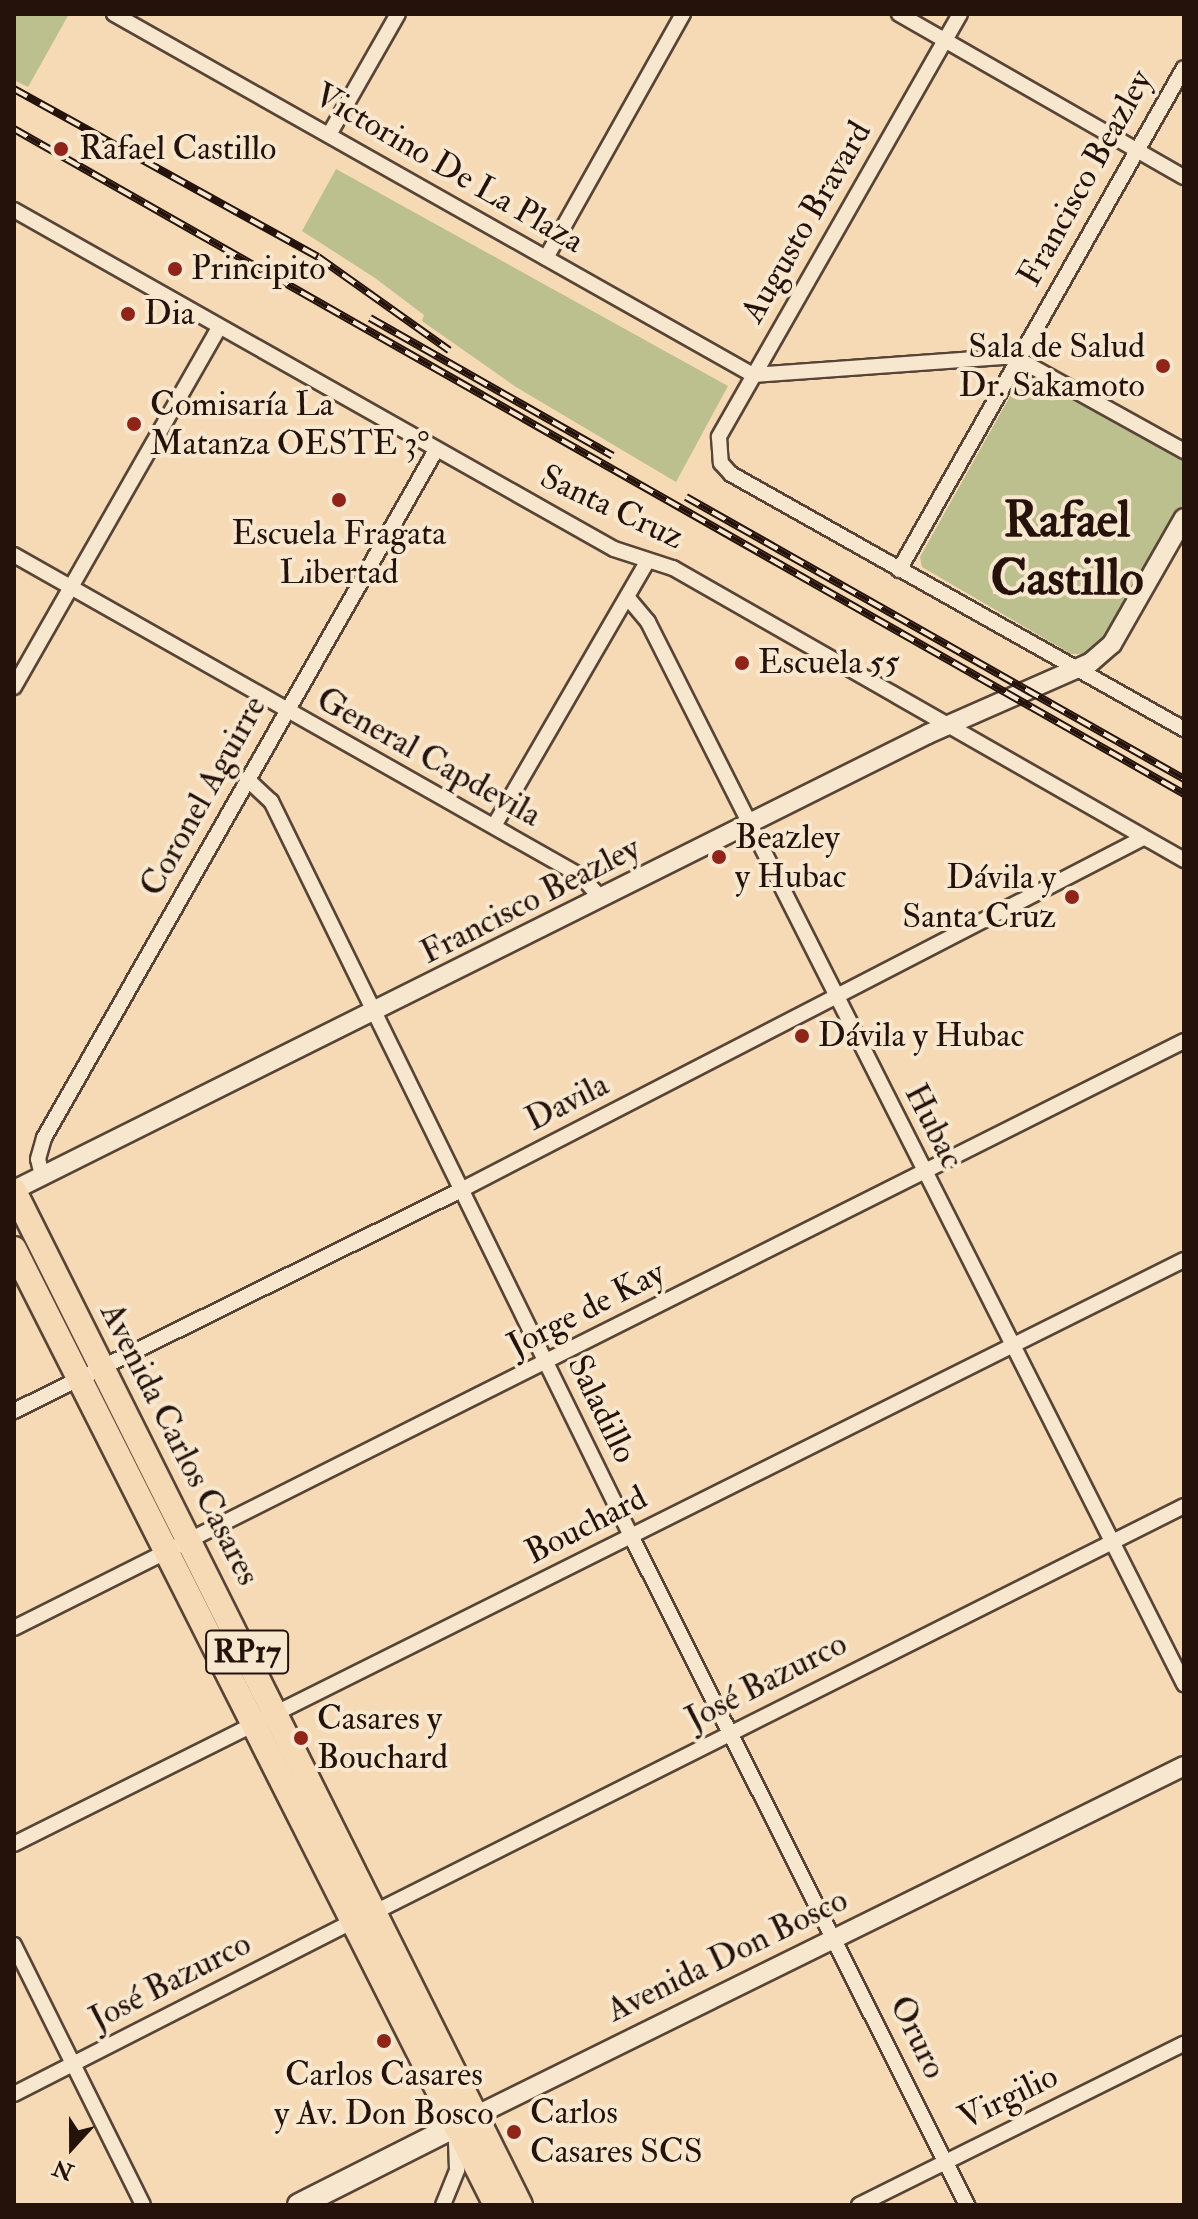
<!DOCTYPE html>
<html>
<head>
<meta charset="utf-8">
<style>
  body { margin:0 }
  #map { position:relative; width:1198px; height:2219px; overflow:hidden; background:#f5dab5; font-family:"IM FELL Double Pica",serif }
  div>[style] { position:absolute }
  .green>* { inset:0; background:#bbc08e }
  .roads { filter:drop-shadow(2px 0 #584436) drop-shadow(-2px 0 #584436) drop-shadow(0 2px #584436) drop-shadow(0 -2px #584436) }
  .minor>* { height:14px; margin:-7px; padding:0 7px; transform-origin:7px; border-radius:7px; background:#f8e7cf }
  .tertiary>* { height:18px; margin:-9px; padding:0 9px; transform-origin:9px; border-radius:9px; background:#f8e7cf }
  .secondary>* { height:22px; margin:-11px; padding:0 11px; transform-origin:11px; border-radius:11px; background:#f8e7cf }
  .primary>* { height:24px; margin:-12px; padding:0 12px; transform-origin:12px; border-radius:12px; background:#f5dab5 }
  .rail>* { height:8px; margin-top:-4px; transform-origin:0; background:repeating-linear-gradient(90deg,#f8e7cf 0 15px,#24120b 0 30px); box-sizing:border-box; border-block:2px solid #24120b }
  .dots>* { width:22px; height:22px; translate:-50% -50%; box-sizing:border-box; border:4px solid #f8e7cf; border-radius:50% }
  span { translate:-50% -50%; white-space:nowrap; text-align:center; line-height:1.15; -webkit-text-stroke:8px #f8e7cf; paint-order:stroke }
  .shield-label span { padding:2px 6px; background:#f8e7cf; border:2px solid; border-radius:6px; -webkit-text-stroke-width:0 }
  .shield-label { font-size:32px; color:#24120b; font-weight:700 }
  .poi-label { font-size:34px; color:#24120b }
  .left { translate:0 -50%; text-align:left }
  .right { translate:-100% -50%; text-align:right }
  .street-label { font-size:34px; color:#24120b }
  .town-label { font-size:50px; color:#24120b; font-weight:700 }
  .frame { position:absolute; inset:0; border:16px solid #24120b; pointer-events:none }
  .north { position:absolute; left:32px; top:2107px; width:80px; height:80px; -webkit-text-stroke:6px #f8e7cf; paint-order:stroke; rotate:201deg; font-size:22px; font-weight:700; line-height:32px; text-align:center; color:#24120b }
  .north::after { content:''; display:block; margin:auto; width:28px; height:36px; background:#24120b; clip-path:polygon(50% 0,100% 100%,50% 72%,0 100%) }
</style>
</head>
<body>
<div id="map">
  <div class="green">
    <div style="clip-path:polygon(14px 14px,69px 14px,28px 87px,14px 80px)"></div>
    <div style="clip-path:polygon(336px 169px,728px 386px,676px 482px,516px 387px,422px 321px,424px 315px,375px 278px,302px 231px)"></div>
    <div style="clip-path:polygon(1028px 376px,1184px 461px,1184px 502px,1103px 641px,1083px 654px,1071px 654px,922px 567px,920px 557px,1018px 382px)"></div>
  </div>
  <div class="roads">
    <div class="minor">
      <div style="left:114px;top:14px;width:734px;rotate:29.46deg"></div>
      <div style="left:753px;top:375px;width:254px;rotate:-4.1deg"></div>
      <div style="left:1006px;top:357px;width:14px;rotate:12deg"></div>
      <div style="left:1020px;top:360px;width:188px;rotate:29deg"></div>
      <div style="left:899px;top:14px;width:328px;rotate:29.8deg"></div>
      <div style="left:960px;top:14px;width:487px;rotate:119.7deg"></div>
      <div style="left:719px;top:437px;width:26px;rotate:86deg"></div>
      <div style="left:721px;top:463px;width:15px;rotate:48deg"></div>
      <div style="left:731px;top:474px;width:520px;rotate:29.38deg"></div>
      <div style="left:330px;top:133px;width:137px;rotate:-60.3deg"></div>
      <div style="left:14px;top:210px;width:689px;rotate:29.47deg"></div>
      <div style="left:614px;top:549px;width:62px;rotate:17.9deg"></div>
      <div style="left:673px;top:568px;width:589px;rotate:29.74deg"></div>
      <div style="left:546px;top:258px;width:280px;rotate:-60.7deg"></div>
      <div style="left:14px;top:555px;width:652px;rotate:29.52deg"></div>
      <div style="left:581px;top:876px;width:30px;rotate:48deg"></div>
      <div style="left:899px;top:570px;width:577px;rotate:-60.42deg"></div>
      <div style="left:628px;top:598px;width:31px;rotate:50deg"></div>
      <div style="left:648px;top:622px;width:1190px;rotate:63.22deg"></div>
      <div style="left:14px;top:687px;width:413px;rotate:-60.3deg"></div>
      <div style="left:247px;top:779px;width:33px;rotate:43deg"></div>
      <div style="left:271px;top:801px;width:818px;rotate:63.9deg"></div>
      <div style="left:631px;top:1536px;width:749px;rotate:63.33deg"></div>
      <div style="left:494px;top:826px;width:305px;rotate:-59.9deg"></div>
      <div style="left:42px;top:1176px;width:17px;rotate:-103deg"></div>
      <div style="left:38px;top:1159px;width:22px;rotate:-74deg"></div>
      <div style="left:44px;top:1138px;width:792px;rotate:-60.33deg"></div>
      <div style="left:14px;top:1411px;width:499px;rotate:-26.3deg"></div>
      <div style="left:461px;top:1190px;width:767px;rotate:-27.3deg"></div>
      <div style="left:14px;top:1628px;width:1309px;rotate:-26.64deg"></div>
      <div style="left:14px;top:1844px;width:1308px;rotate:-26.53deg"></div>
      <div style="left:377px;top:1911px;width:903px;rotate:-26.65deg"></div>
      <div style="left:14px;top:1945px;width:290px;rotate:63.6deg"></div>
      <div style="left:14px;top:2094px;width:381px;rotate:-27deg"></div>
      <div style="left:443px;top:2205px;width:38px;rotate:-68deg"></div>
      <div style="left:457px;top:2170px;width:34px;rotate:-92deg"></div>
      <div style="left:859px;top:2205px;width:363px;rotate:-26.4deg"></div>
    </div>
    <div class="tertiary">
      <div style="left:14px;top:1190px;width:1021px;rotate:-26.51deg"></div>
      <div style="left:928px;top:734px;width:177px;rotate:-23.7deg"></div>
      <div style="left:1090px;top:663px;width:29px;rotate:-41deg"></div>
      <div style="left:1112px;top:644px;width:145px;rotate:-60.3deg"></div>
      <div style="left:475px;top:2116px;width:791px;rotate:-26.27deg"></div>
    </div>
    <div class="secondary">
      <div style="left:299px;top:2205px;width:193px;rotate:-26.8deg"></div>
    </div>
    <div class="primary">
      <div style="left:14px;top:1191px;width:1133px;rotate:63.48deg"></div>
      <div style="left:14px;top:1249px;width:1071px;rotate:63.24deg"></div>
    </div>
  </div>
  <div class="rail">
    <div style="left:14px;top:89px;width:347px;rotate:28.9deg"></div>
    <div style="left:318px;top:257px;width:161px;rotate:35.4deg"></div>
    <div style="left:14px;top:129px;width:1346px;rotate:29.61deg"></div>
    <div style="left:370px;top:318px;width:279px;rotate:29.6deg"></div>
    <div style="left:686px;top:497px;width:572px;rotate:29.52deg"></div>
  </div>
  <div class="dots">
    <div style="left:61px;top:149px;background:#8f2418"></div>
    <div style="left:175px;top:269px;background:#8f2418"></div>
    <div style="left:128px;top:314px;background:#8f2418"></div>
    <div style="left:1163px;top:366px;background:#8f2418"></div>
    <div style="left:134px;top:424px;background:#8f2418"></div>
    <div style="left:339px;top:500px;background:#8f2418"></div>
    <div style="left:742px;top:663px;background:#8f2418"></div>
    <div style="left:719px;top:857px;background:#8f2418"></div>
    <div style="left:1072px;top:897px;background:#8f2418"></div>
    <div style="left:802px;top:1036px;background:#8f2418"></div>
    <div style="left:301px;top:1738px;background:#8f2418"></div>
    <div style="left:384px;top:2041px;background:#8f2418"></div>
    <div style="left:514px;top:2132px;background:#8f2418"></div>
  </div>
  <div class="shield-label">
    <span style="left:247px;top:1652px">RP17</span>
  </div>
  <div class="poi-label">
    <span class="left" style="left:79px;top:149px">Rafael Castillo</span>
    <span class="left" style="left:191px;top:269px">Principito</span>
    <span class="left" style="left:144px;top:314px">Dia</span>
    <span class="right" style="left:1145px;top:366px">Sala de Salud<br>Dr. Sakamoto</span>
    <span class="left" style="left:150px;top:424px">Comisaría La<br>Matanza OESTE 3°</span>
    <span style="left:339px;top:553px">Escuela Fragata<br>Libertad</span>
    <span class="left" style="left:758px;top:663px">Escuela 55</span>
    <span class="left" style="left:735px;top:857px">Beazley<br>y Hubac</span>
    <span class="right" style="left:1056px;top:897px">Dávila y<br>Santa Cruz</span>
    <span class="left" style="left:818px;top:1036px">Dávila y Hubac</span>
    <span class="left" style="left:317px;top:1738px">Casares y<br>Bouchard</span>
    <span style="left:384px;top:2094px">Carlos Casares<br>y Av. Don Bosco</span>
    <span class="left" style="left:530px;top:2132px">Carlos<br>Casares SCS</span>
  </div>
  <div class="street-label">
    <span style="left:449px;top:168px;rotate:30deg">Victorino De La Plaza</span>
    <span style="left:1085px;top:178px;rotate:-61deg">Francisco Beazley</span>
    <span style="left:806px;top:222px;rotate:-60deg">Augusto Bravard</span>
    <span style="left:612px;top:507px;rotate:25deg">Santa Cruz</span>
    <span style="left:429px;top:757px;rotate:29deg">General Capdevila</span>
    <span style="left:203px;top:796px;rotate:-61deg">Coronel Aguirre</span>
    <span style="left:530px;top:900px;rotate:-27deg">Francisco Beazley</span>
    <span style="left:567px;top:1102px;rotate:-27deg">Davila</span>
    <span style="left:934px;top:1126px;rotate:63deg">Hubac</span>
    <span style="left:586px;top:1309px;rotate:-27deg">Jorge de Kay</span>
    <span style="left:602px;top:1409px;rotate:64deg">Saladillo</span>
    <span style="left:180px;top:1444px;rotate:63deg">Avenida Carlos Casares</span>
    <span style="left:586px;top:1525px;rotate:-27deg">Bouchard</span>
    <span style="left:766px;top:1681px;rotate:-27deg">José Bazurco</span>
    <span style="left:727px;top:1955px;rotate:-26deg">Avenida Don Bosco</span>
    <span style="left:170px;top:1981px;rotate:-27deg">José Bazurco</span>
    <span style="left:918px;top:2037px;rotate:64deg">Oruro</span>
    <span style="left:1008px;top:2097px;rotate:-26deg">Virgilio</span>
  </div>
  <div class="town-label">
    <span style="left:1067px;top:549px">Rafael<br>Castillo</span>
  </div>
  <div class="frame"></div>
  <div class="north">N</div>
</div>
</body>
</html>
